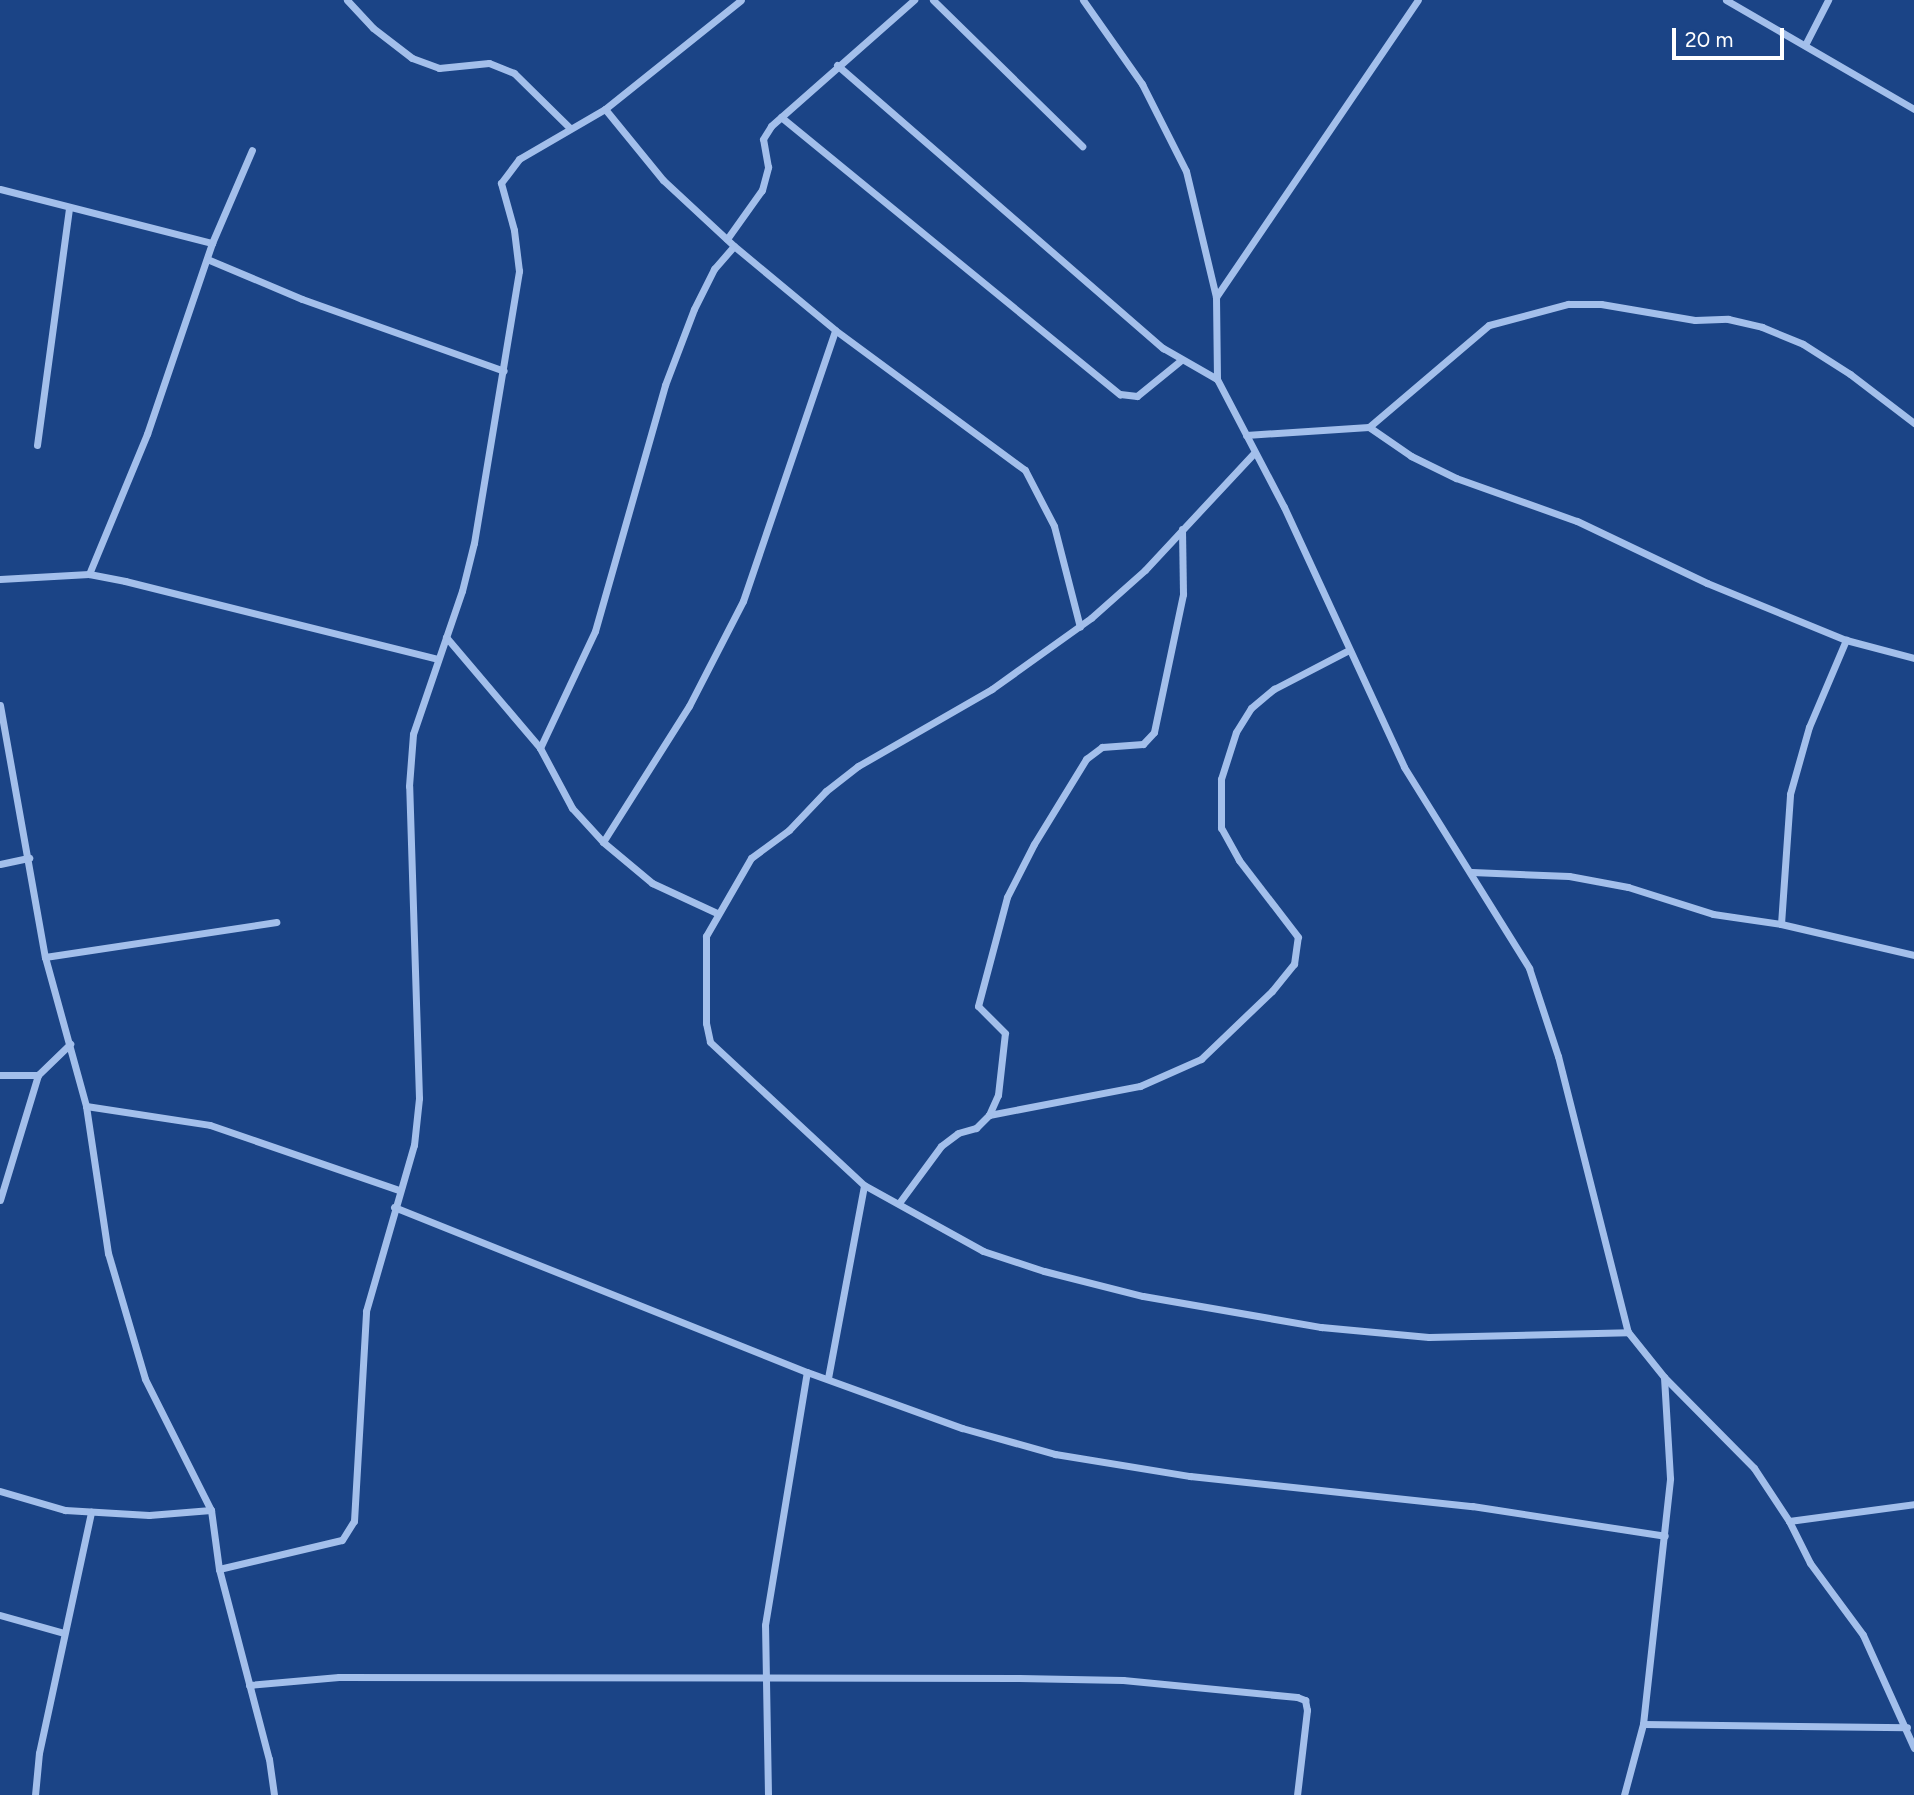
<!DOCTYPE html>
<html>
<head>
<meta charset="utf-8">
<style>
  body { margin:0 }
  #map { position:relative; width:1914px; height:1795px; overflow:hidden; background:#1b4486; font-family:Figtree,sans-serif }
  div>[style] { position:absolute }
  .street>* { height:7px; margin:-3.5px; padding:0 3.5px; transform-origin:3.5px; border-radius:3.5px; background:#a3bfeb }
  span { translate:-50% -50%; white-space:nowrap; text-align:center; line-height:1.15; -webkit-text-stroke:5px #1b4486; paint-order:stroke }
  .scale { position:absolute; left:1672px; top:28px; width:112px; height:32px; box-sizing:border-box; border:4px solid #fff; border-top:0; padding-left:9px; font-size:21px; line-height:24px; white-space:nowrap; color:#fff; -webkit-text-stroke:5px #1b4486; paint-order:stroke }
</style>
</head>
<body>
<div id="map">
  <div class="street">
    <div style="left:347px;top:0;width:38px;rotate:47deg"></div>
    <div style="left:373px;top:28px;width:49px;rotate:37.6deg"></div>
    <div style="left:412px;top:58px;width:29px;rotate:20deg"></div>
    <div style="left:439px;top:68px;width:50px;rotate:-5.7deg"></div>
    <div style="left:489px;top:63px;width:27px;rotate:22deg"></div>
    <div style="left:514px;top:73px;width:78px;rotate:44.5deg"></div>
    <div style="left:933px;top:0;width:209px;rotate:44.4deg"></div>
    <div style="left:1083px;top:0;width:103px;rotate:54.9deg"></div>
    <div style="left:1142px;top:84px;width:97px;rotate:63.2deg"></div>
    <div style="left:1186px;top:171px;width:130px;rotate:76.6deg"></div>
    <div style="left:1216px;top:297px;width:82px;rotate:89.3deg"></div>
    <div style="left:1217px;top:379px;width:144px;rotate:62.4deg"></div>
    <div style="left:1284px;top:507px;width:286px;rotate:65.2deg"></div>
    <div style="left:1404px;top:767px;width:237px;rotate:58.1deg"></div>
    <div style="left:1529px;top:968px;width:93px;rotate:71.8deg"></div>
    <div style="left:1558px;top:1056px;width:285px;rotate:75.8deg"></div>
    <div style="left:1628px;top:1332px;width:58px;rotate:51.3deg"></div>
    <div style="left:1664px;top:1377px;width:128px;rotate:45.3deg"></div>
    <div style="left:1754px;top:1468px;width:64px;rotate:56.6deg"></div>
    <div style="left:1789px;top:1521px;width:47px;rotate:63.4deg"></div>
    <div style="left:1810px;top:1563px;width:89px;rotate:53.6deg"></div>
    <div style="left:1863px;top:1635px;width:124px;rotate:65.7deg"></div>
    <div style="left:1726px;top:0;width:217px;rotate:30.1deg"></div>
    <div style="left:1805px;top:45px;width:51px;rotate:-62.9deg"></div>
    <div style="left:837px;top:65px;width:432px;rotate:41deg"></div>
    <div style="left:1163px;top:348px;width:62px;rotate:29.9deg"></div>
    <div style="left:605px;top:109px;width:92px;rotate:50.8deg"></div>
    <div style="left:663px;top:180px;width:97px;rotate:42.9deg"></div>
    <div style="left:734px;top:246px;width:131px;rotate:39.7deg"></div>
    <div style="left:835px;top:330px;width:236px;rotate:36.4deg"></div>
    <div style="left:1025px;top:470px;width:63px;rotate:62.6deg"></div>
    <div style="left:1054px;top:526px;width:104px;rotate:75.6deg"></div>
    <div style="left:781px;top:117px;width:438px;rotate:39.3deg"></div>
    <div style="left:1120px;top:394px;width:17px;rotate:7deg"></div>
    <div style="left:1137px;top:396px;width:55px;rotate:-39.1deg"></div>
    <div style="left:0;top:189px;width:219px;rotate:14.3deg"></div>
    <div style="left:727px;top:239px;width:60px;rotate:-54.5deg"></div>
    <div style="left:762px;top:190px;width:24px;rotate:-75deg"></div>
    <div style="left:768px;top:167px;width:28px;rotate:-100deg"></div>
    <div style="left:763px;top:139px;width:15px;rotate:-58deg"></div>
    <div style="left:771px;top:126px;width:191px;rotate:-41.4deg"></div>
    <div style="left:207px;top:259px;width:103px;rotate:22.8deg"></div>
    <div style="left:302px;top:299px;width:214px;rotate:19.6deg"></div>
    <div style="left:1216px;top:297px;width:359px;rotate:-55.8deg"></div>
    <div style="left:1369px;top:427px;width:51px;rotate:34.6deg"></div>
    <div style="left:1411px;top:456px;width:50px;rotate:26.1deg"></div>
    <div style="left:1456px;top:478px;width:128px;rotate:19.6deg"></div>
    <div style="left:1577px;top:521px;width:144px;rotate:25.5deg"></div>
    <div style="left:1707px;top:583px;width:150px;rotate:22.3deg"></div>
    <div style="left:1846px;top:640px;width:70px;rotate:14.8deg"></div>
    <div style="left:1246px;top:435px;width:123px;rotate:-3.7deg"></div>
    <div style="left:1369px;top:427px;width:157px;rotate:-40.4deg"></div>
    <div style="left:1489px;top:325px;width:82px;rotate:-14.9deg"></div>
    <div style="left:1568px;top:304px;width:33px"></div>
    <div style="left:1601px;top:304px;width:95px;rotate:9.7deg"></div>
    <div style="left:1695px;top:320px;width:33px;rotate:-2deg"></div>
    <div style="left:1728px;top:319px;width:35px;rotate:13deg"></div>
    <div style="left:1762px;top:327px;width:44px;rotate:22.5deg"></div>
    <div style="left:1803px;top:344px;width:56px;rotate:32.6deg"></div>
    <div style="left:1850px;top:374px;width:81px;rotate:37.4deg"></div>
    <div style="left:37px;top:445px;width:240px;rotate:-82.3deg"></div>
    <div style="left:1254px;top:453px;width:160px;rotate:133deg"></div>
    <div style="left:1145px;top:570px;width:72px;rotate:138.4deg"></div>
    <div style="left:1091px;top:618px;width:122px;rotate:144.4deg"></div>
    <div style="left:992px;top:689px;width:155px;rotate:150.1deg"></div>
    <div style="left:858px;top:766px;width:41px;rotate:142deg"></div>
    <div style="left:826px;top:791px;width:54px;rotate:133.5deg"></div>
    <div style="left:789px;top:830px;width:47px;rotate:143.6deg"></div>
    <div style="left:751px;top:858px;width:90px;rotate:120deg"></div>
    <div style="left:706px;top:936px;width:87px;rotate:90deg"></div>
    <div style="left:706px;top:1023px;width:19px;rotate:78deg"></div>
    <div style="left:710px;top:1042px;width:210px;rotate:42.9deg"></div>
    <div style="left:864px;top:1185px;width:136px;rotate:29deg"></div>
    <div style="left:983px;top:1251px;width:64px;rotate:18.2deg"></div>
    <div style="left:1044px;top:1271px;width:102px;rotate:14.2deg"></div>
    <div style="left:1143px;top:1296px;width:181px;rotate:9.9deg"></div>
    <div style="left:1321px;top:1327px;width:108px;rotate:5.3deg"></div>
    <div style="left:1429px;top:1337px;width:199px;rotate:-1.4deg"></div>
    <div style="left:89px;top:574px;width:152px;rotate:-67.5deg"></div>
    <div style="left:147px;top:434px;width:202px;rotate:-71.2deg"></div>
    <div style="left:212px;top:243px;width:101px;rotate:-66.7deg"></div>
    <div style="left:0;top:579px;width:89px;rotate:-3.2deg"></div>
    <div style="left:89px;top:574px;width:37px;rotate:11deg"></div>
    <div style="left:125px;top:581px;width:322px;rotate:14deg"></div>
    <div style="left:446px;top:637px;width:145px;rotate:49.7deg"></div>
    <div style="left:540px;top:748px;width:68px;rotate:61.9deg"></div>
    <div style="left:572px;top:808px;width:46px;rotate:47.6deg"></div>
    <div style="left:603px;top:842px;width:64px;rotate:39.9deg"></div>
    <div style="left:652px;top:883px;width:72px;rotate:24.8deg"></div>
    <div style="left:0;top:705px;width:256px;rotate:79.9deg"></div>
    <div style="left:45px;top:957px;width:155px;rotate:74.6deg"></div>
    <div style="left:86px;top:1106px;width:149px;rotate:81.5deg"></div>
    <div style="left:108px;top:1253px;width:131px;rotate:73.6deg"></div>
    <div style="left:145px;top:1379px;width:147px;rotate:63.3deg"></div>
    <div style="left:211px;top:1510px;width:60px;rotate:82.3deg"></div>
    <div style="left:219px;top:1569px;width:196px;rotate:75.3deg"></div>
    <div style="left:269px;top:1759px;width:36px;rotate:82deg"></div>
    <div style="left:540px;top:748px;width:129px;rotate:-64.8deg"></div>
    <div style="left:595px;top:631px;width:256px;rotate:-74.1deg"></div>
    <div style="left:665px;top:385px;width:81px;rotate:-69.1deg"></div>
    <div style="left:694px;top:309px;width:45px;rotate:-63.4deg"></div>
    <div style="left:714px;top:269px;width:30px;rotate:-49deg"></div>
    <div style="left:603px;top:842px;width:161px;rotate:-57.7deg"></div>
    <div style="left:689px;top:706px;width:118px;rotate:-62.8deg"></div>
    <div style="left:743px;top:601px;width:286px;rotate:-71.2deg"></div>
    <div style="left:0;top:864px;width:30px;rotate:-12deg"></div>
    <div style="left:1472px;top:872px;width:97px;rotate:2.4deg"></div>
    <div style="left:1569px;top:876px;width:60px;rotate:10.6deg"></div>
    <div style="left:1628px;top:887px;width:89px;rotate:17.6deg"></div>
    <div style="left:1713px;top:914px;width:69px;rotate:8.4deg"></div>
    <div style="left:1781px;top:924px;width:137px;rotate:13.1deg"></div>
    <div style="left:1781px;top:924px;width:130px;rotate:-86deg"></div>
    <div style="left:1790px;top:794px;width:70px;rotate:-74.2deg"></div>
    <div style="left:1809px;top:727px;width:95px;rotate:-67deg"></div>
    <div style="left:45px;top:957px;width:234px;rotate:-8.6deg"></div>
    <div style="left:0;top:1075px;width:38px"></div>
    <div style="left:86px;top:1106px;width:125px;rotate:8.7deg"></div>
    <div style="left:210px;top:1125px;width:200px;rotate:19deg"></div>
    <div style="left:989px;top:1115px;width:154px;rotate:-10.9deg"></div>
    <div style="left:1140px;top:1086px;width:67px;rotate:-23.9deg"></div>
    <div style="left:1201px;top:1059px;width:98px;rotate:-43.8deg"></div>
    <div style="left:1272px;top:991px;width:35px;rotate:-51deg"></div>
    <div style="left:1294px;top:964px;width:27px;rotate:-82deg"></div>
    <div style="left:1298px;top:937px;width:97px;rotate:-127.5deg"></div>
    <div style="left:1239px;top:860px;width:37px;rotate:-119deg"></div>
    <div style="left:1221px;top:828px;width:49px;rotate:-90deg"></div>
    <div style="left:1221px;top:779px;width:49px;rotate:-72.3deg"></div>
    <div style="left:1236px;top:732px;width:28px;rotate:-58deg"></div>
    <div style="left:1251px;top:708px;width:30px;rotate:-40deg"></div>
    <div style="left:1274px;top:689px;width:82px;rotate:-27.5deg"></div>
    <div style="left:0;top:1200px;width:131px;rotate:-73.1deg"></div>
    <div style="left:38px;top:1075px;width:45px;rotate:-44.1deg"></div>
    <div style="left:899px;top:1203px;width:71px;rotate:-53.6deg"></div>
    <div style="left:941px;top:1146px;width:21px;rotate:-37deg"></div>
    <div style="left:958px;top:1133px;width:19px;rotate:-16deg"></div>
    <div style="left:976px;top:1128px;width:18px;rotate:-45deg"></div>
    <div style="left:989px;top:1115px;width:22px;rotate:-66deg"></div>
    <div style="left:998px;top:1095px;width:62px;rotate:-83.6deg"></div>
    <div style="left:1005px;top:1033px;width:38px;rotate:-135deg"></div>
    <div style="left:978px;top:1006px;width:113px;rotate:-75.1deg"></div>
    <div style="left:1007px;top:897px;width:59px;rotate:-63deg"></div>
    <div style="left:1034px;top:844px;width:100px;rotate:-58.5deg"></div>
    <div style="left:1086px;top:759px;width:20px;rotate:-37deg"></div>
    <div style="left:1102px;top:747px;width:41px;rotate:-4.2deg"></div>
    <div style="left:1143px;top:744px;width:16px;rotate:-47deg"></div>
    <div style="left:1154px;top:732px;width:141px;rotate:-78.1deg"></div>
    <div style="left:1183px;top:594px;width:65px;rotate:-90.9deg"></div>
    <div style="left:394px;top:1207px;width:445px;rotate:21.8deg"></div>
    <div style="left:807px;top:1372px;width:165px;rotate:19.9deg"></div>
    <div style="left:962px;top:1428px;width:97px;rotate:15.6deg"></div>
    <div style="left:1055px;top:1454px;width:137px;rotate:9.3deg"></div>
    <div style="left:1190px;top:1476px;width:284px;rotate:6.1deg"></div>
    <div style="left:1472px;top:1506px;width:195px;rotate:8.8deg"></div>
    <div style="left:828px;top:1378px;width:196px;rotate:-79.4deg"></div>
    <div style="left:0;top:1491px;width:68px;rotate:16.3deg"></div>
    <div style="left:65px;top:1510px;width:84px;rotate:3.4deg"></div>
    <div style="left:149px;top:1515px;width:62px;rotate:-4.6deg"></div>
    <div style="left:1789px;top:1521px;width:126px;rotate:-7.7deg"></div>
    <div style="left:219px;top:1569px;width:126px;rotate:-13.3deg"></div>
    <div style="left:342px;top:1540px;width:22px;rotate:-58deg"></div>
    <div style="left:354px;top:1521px;width:210px;rotate:-86.7deg"></div>
    <div style="left:366px;top:1311px;width:173px;rotate:-73.9deg"></div>
    <div style="left:414px;top:1145px;width:47px;rotate:-83.9deg"></div>
    <div style="left:419px;top:1098px;width:312px;rotate:-91.8deg"></div>
    <div style="left:409px;top:786px;width:52px;rotate:-85.6deg"></div>
    <div style="left:413px;top:734px;width:151px;rotate:-71.1deg"></div>
    <div style="left:462px;top:591px;width:49px;rotate:-76deg"></div>
    <div style="left:474px;top:543px;width:276px;rotate:-80.6deg"></div>
    <div style="left:519px;top:271px;width:41px;rotate:-97deg"></div>
    <div style="left:514px;top:230px;width:49px;rotate:-105.5deg"></div>
    <div style="left:501px;top:183px;width:30px;rotate:-53deg"></div>
    <div style="left:519px;top:159px;width:99px;rotate:-30.2deg"></div>
    <div style="left:605px;top:109px;width:174px;rotate:-38.7deg"></div>
    <div style="left:0;top:1615px;width:66px;rotate:15.7deg"></div>
    <div style="left:249px;top:1685px;width:90px;rotate:-5.1deg"></div>
    <div style="left:339px;top:1677px;width:680px;rotate:0.08deg"></div>
    <div style="left:1019px;top:1678px;width:104px;rotate:1.1deg"></div>
    <div style="left:1123px;top:1680px;width:175px;rotate:5.6deg"></div>
    <div style="left:1297px;top:1697px;width:9px;rotate:21deg"></div>
    <div style="left:1305px;top:1700px;width:10px;rotate:79deg"></div>
    <div style="left:1307px;top:1710px;width:86px;rotate:96.7deg"></div>
    <div style="left:1643px;top:1724px;width:264px;rotate:0.7deg"></div>
    <div style="left:35px;top:1795px;width:42px;rotate:-84.6deg"></div>
    <div style="left:39px;top:1753px;width:247px;rotate:-77.8deg"></div>
    <div style="left:768px;top:1795px;width:170px;rotate:-91deg"></div>
    <div style="left:765px;top:1625px;width:256px;rotate:-80.6deg"></div>
    <div style="left:1624px;top:1795px;width:73px;rotate:-75deg"></div>
    <div style="left:1643px;top:1724px;width:247px;rotate:-83.7deg"></div>
    <div style="left:1670px;top:1478px;width:101px;rotate:-93.4deg"></div>
  </div>
  <div class="scale">20 m</div>
</div>
</body>
</html>
